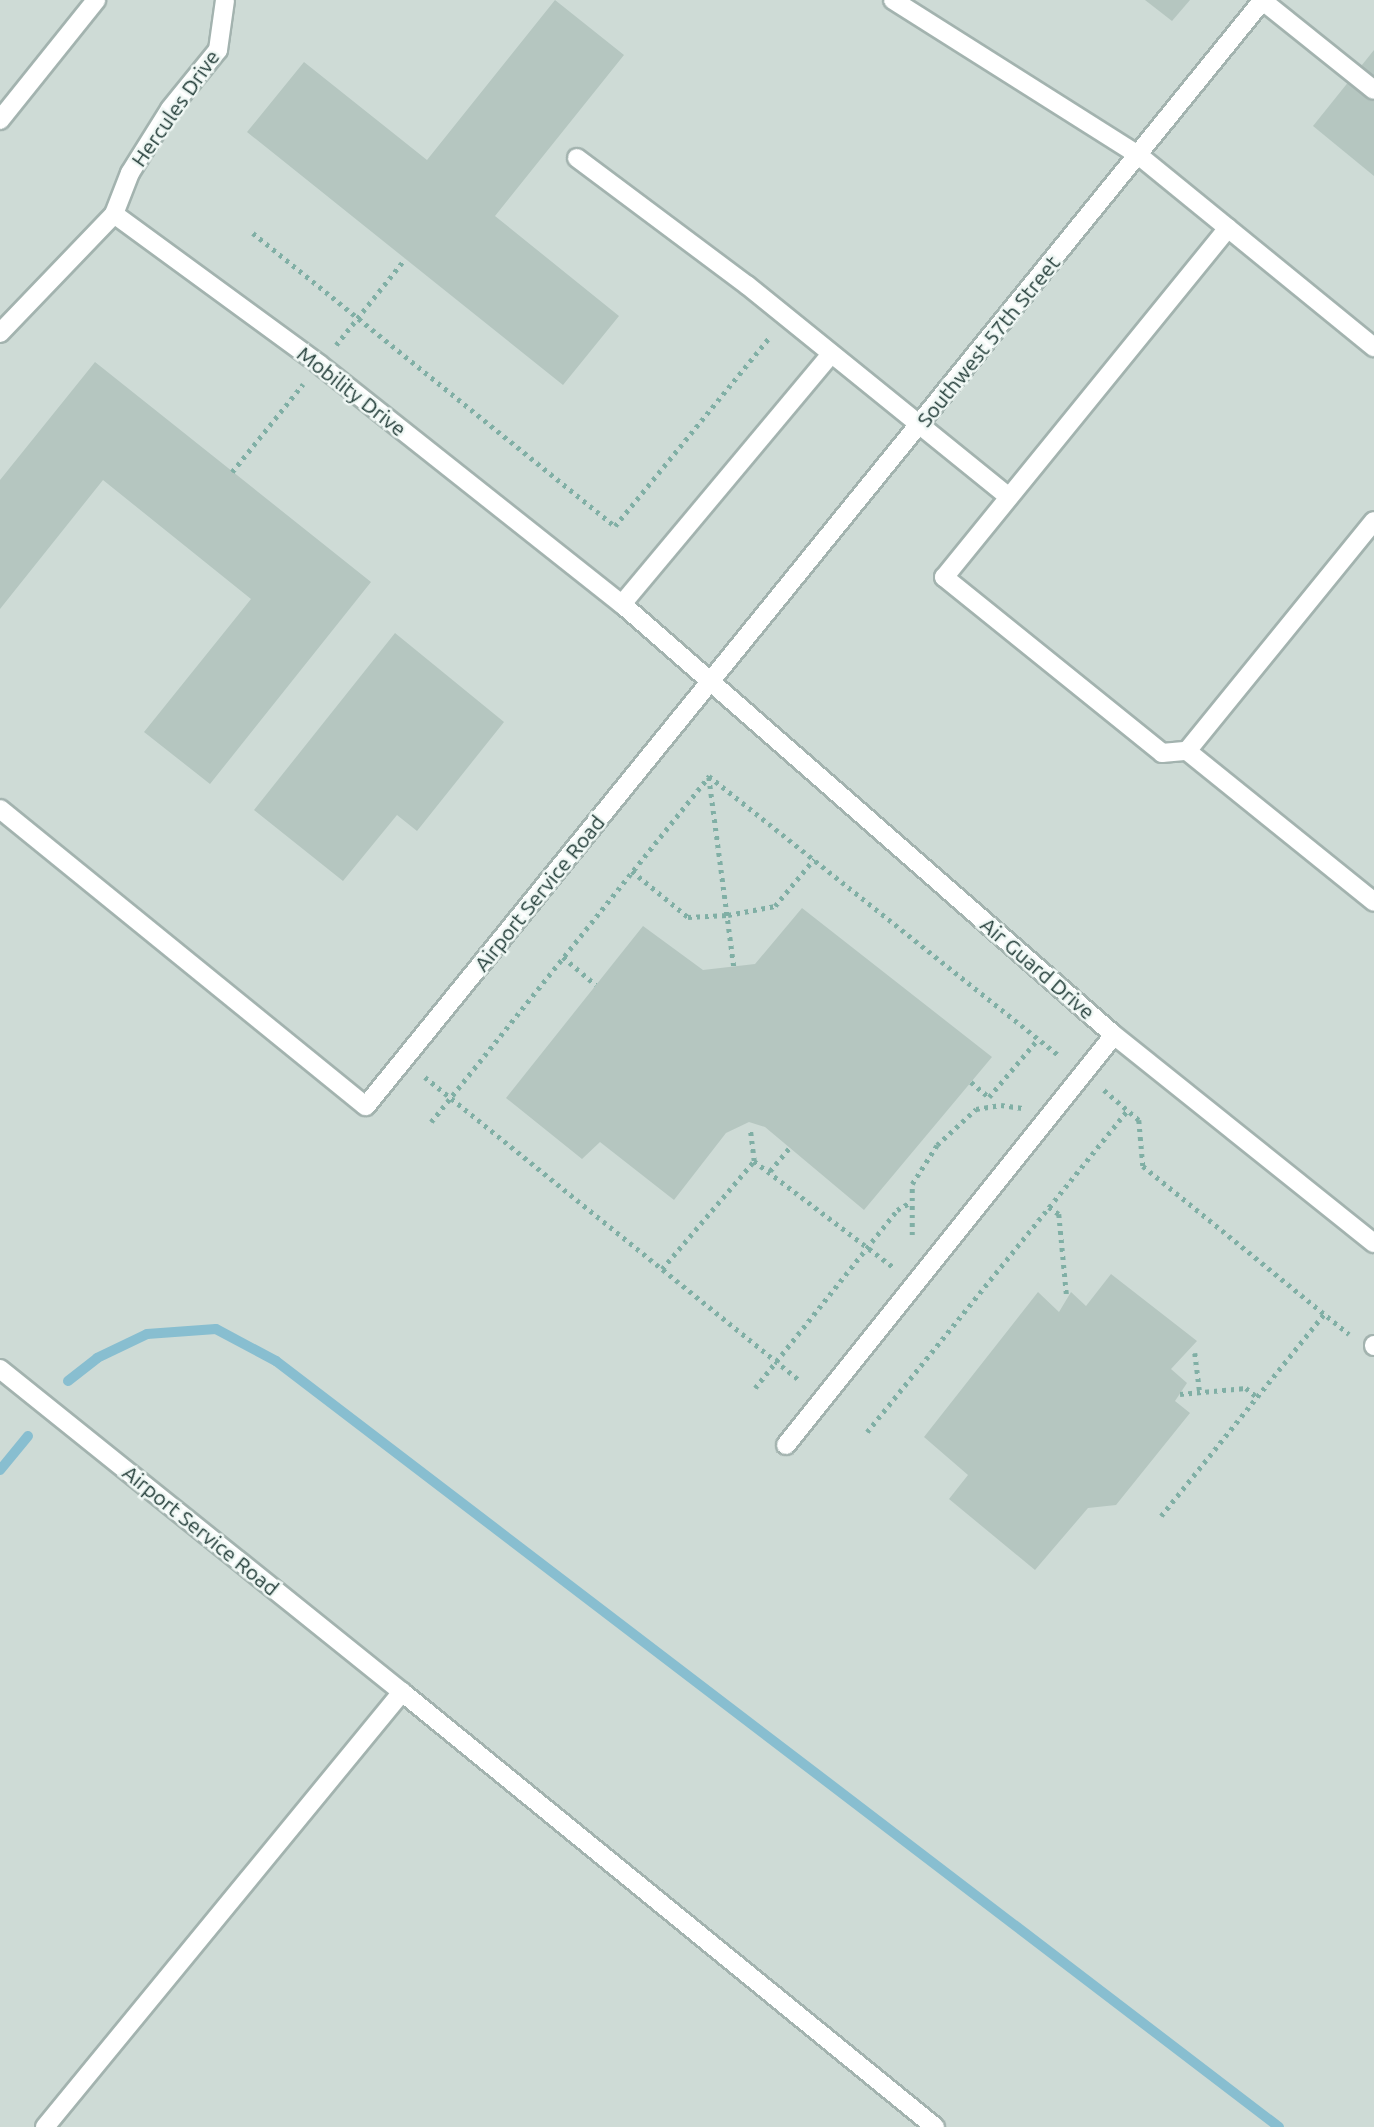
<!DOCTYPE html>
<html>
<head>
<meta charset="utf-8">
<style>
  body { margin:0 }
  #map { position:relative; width:1374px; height:2127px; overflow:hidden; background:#e0ebe7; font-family:Ubuntu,sans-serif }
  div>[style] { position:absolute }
  .built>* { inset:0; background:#cedbd6; transform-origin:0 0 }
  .stream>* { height:10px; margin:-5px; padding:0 5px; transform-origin:5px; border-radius:5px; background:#88bed0 }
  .building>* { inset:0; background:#b5c6c0 }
  .path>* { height:4.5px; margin-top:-2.25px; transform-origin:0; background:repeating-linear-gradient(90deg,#80afa5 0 3.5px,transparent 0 8.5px) }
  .roads { filter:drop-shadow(2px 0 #a3b3af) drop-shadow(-2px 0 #a3b3af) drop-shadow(0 2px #a3b3af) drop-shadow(0 -2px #a3b3af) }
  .service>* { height:18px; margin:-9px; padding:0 9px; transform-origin:9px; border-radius:9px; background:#fff }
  span { translate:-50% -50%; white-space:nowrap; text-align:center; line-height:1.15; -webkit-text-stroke:5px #f0f8f5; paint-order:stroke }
  .street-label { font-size:21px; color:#213b37 }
</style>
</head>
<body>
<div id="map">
  <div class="built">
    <div style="left:0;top:0;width:1374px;height:2127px"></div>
  </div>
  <div class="stream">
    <div style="left:68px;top:1381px;width:37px;rotate:-38deg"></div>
    <div style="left:97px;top:1358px;width:55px;rotate:-25.6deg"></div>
    <div style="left:147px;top:1334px;width:69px;rotate:-4.1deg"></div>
    <div style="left:216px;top:1329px;width:68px;rotate:28.1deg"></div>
    <div style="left:276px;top:1361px;width:1262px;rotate:37.37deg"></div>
    <div style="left:0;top:1470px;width:44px;rotate:-50.5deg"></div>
  </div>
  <div class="building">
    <div style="clip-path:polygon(555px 0,624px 55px,495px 216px,619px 316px,563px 385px,247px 132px,304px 62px,427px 160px)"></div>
    <div style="clip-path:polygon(1145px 0,1190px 0,1172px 21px)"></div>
    <div style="clip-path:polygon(1374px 50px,1374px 176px,1313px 126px)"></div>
    <div style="clip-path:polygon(95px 362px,371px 582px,210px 784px,144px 732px,251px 599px,103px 480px,0 609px,0 480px)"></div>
    <div style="clip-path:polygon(395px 633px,504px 722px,417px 831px,397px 815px,343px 881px,254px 810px)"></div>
    <div style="clip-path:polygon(802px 908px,992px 1057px,864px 1210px,765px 1127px,749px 1122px,726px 1133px,674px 1200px,600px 1142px,582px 1159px,506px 1098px,643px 926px,703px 970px,755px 964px)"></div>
    <div style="clip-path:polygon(1111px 1274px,1197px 1341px,1171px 1369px,1187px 1383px,1175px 1401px,1190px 1413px,1116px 1505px,1088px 1508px,1035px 1570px,949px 1499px,968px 1475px,924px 1437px,1038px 1292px,1059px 1312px,1071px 1292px,1086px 1306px)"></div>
  </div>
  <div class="path">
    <div style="left:253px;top:233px;width:466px;rotate:39deg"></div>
    <div style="left:615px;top:526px;width:242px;rotate:-50.7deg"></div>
    <div style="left:336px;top:345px;width:110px;rotate:-51.3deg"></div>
    <div style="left:232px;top:472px;width:113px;rotate:-51.1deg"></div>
    <div style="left:709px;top:776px;width:450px;rotate:38.6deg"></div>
    <div style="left:709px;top:777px;width:191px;rotate:82.5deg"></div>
    <div style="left:632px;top:871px;width:72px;rotate:39.4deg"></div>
    <div style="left:688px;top:917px;width:40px;rotate:-2.9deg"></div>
    <div style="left:728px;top:915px;width:48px;rotate:-10.8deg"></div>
    <div style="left:775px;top:906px;width:61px;rotate:-50.3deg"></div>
    <div style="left:563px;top:957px;width:43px;rotate:40.3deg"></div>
    <div style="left:425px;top:1077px;width:483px;rotate:39deg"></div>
    <div style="left:971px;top:1082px;width:23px;rotate:40deg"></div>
    <div style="left:989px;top:1097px;width:76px;rotate:-49.8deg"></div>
    <div style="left:1104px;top:1090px;width:46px;rotate:40.6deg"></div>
    <div style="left:1139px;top:1120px;width:46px;rotate:85deg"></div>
    <div style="left:1143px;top:1166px;width:266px;rotate:39.2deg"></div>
    <div style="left:431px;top:1122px;width:444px;rotate:-51.2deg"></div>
    <div style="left:754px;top:1161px;width:175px;rotate:37.3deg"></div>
    <div style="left:770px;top:1171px;width:30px;rotate:-50deg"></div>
    <div style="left:1049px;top:1207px;width:12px;rotate:35deg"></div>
    <div style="left:1059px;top:1214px;width:84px;rotate:84.6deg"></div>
    <div style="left:912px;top:1235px;width:51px;rotate:-90deg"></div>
    <div style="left:912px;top:1184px;width:46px;rotate:-57.3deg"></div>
    <div style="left:937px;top:1145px;width:53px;rotate:-42.7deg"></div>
    <div style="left:976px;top:1109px;width:25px;rotate:-9deg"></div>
    <div style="left:1001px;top:1105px;width:22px;rotate:8deg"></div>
    <div style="left:662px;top:1269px;width:142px;rotate:-49.6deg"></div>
    <div style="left:754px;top:1161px;width:33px;rotate:-97deg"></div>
    <div style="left:1195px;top:1353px;width:39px;rotate:83deg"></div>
    <div style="left:755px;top:1388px;width:228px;rotate:-51.4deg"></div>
    <div style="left:897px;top:1210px;width:14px;rotate:-30deg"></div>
    <div style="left:1180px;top:1394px;width:66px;rotate:-5.2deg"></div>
    <div style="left:1246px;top:1388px;width:14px;rotate:39deg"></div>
    <div style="left:867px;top:1432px;width:413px;rotate:-51deg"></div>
    <div style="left:1161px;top:1516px;width:260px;rotate:-51.1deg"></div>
  </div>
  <div class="roads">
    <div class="service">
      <div style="left:893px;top:0;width:289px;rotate:32.3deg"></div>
      <div style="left:1137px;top:154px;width:306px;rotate:39.2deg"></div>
      <div style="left:1263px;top:1px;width:142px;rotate:38.7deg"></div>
      <div style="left:0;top:120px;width:154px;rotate:-51.3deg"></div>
      <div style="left:577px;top:158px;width:212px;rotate:36.8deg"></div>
      <div style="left:747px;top:285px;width:337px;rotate:39deg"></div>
      <div style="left:114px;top:214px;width:44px;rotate:-68.7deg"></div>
      <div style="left:130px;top:173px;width:75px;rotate:-58deg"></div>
      <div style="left:170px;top:109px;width:76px;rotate:-50.9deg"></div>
      <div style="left:218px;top:50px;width:50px;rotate:-82deg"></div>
      <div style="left:1228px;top:228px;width:450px;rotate:129.1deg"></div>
      <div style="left:944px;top:577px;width:280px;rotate:38.9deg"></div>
      <div style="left:1162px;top:753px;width:25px;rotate:-5deg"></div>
      <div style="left:1187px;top:751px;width:296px;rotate:-50.9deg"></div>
      <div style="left:0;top:333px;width:165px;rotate:-46.2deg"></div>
      <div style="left:114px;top:214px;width:255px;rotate:36.2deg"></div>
      <div style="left:320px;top:365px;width:385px;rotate:38.4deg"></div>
      <div style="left:622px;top:604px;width:654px;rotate:41.22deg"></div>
      <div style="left:1114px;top:1035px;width:333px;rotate:38.7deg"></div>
      <div style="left:622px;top:604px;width:326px;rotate:-50.1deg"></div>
      <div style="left:1187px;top:751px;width:240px;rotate:38.9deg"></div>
      <div style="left:0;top:809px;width:471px;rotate:39.1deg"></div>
      <div style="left:366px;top:1106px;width:1424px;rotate:-50.96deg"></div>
      <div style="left:1374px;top:1346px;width:1px;rotate:-90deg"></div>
      <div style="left:0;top:1369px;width:516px;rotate:38.78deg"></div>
      <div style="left:786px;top:1445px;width:525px;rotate:-51.34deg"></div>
      <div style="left:45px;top:2127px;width:563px;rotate:-50.62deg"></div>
      <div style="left:402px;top:1692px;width:688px;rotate:39.22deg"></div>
    </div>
  </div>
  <div class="street-label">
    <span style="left:175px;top:108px;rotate:-55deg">Hercules Drive</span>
    <span style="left:988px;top:341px;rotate:-51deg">Southwest 57th Street</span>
    <span style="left:352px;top:391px;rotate:38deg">Mobility Drive</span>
    <span style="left:539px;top:893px;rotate:-51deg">Airport Service Road</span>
    <span style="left:1038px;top:968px;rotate:41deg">Air Guard Drive</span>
    <span style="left:201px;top:1530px;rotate:39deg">Airport Service Road</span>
  </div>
</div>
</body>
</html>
